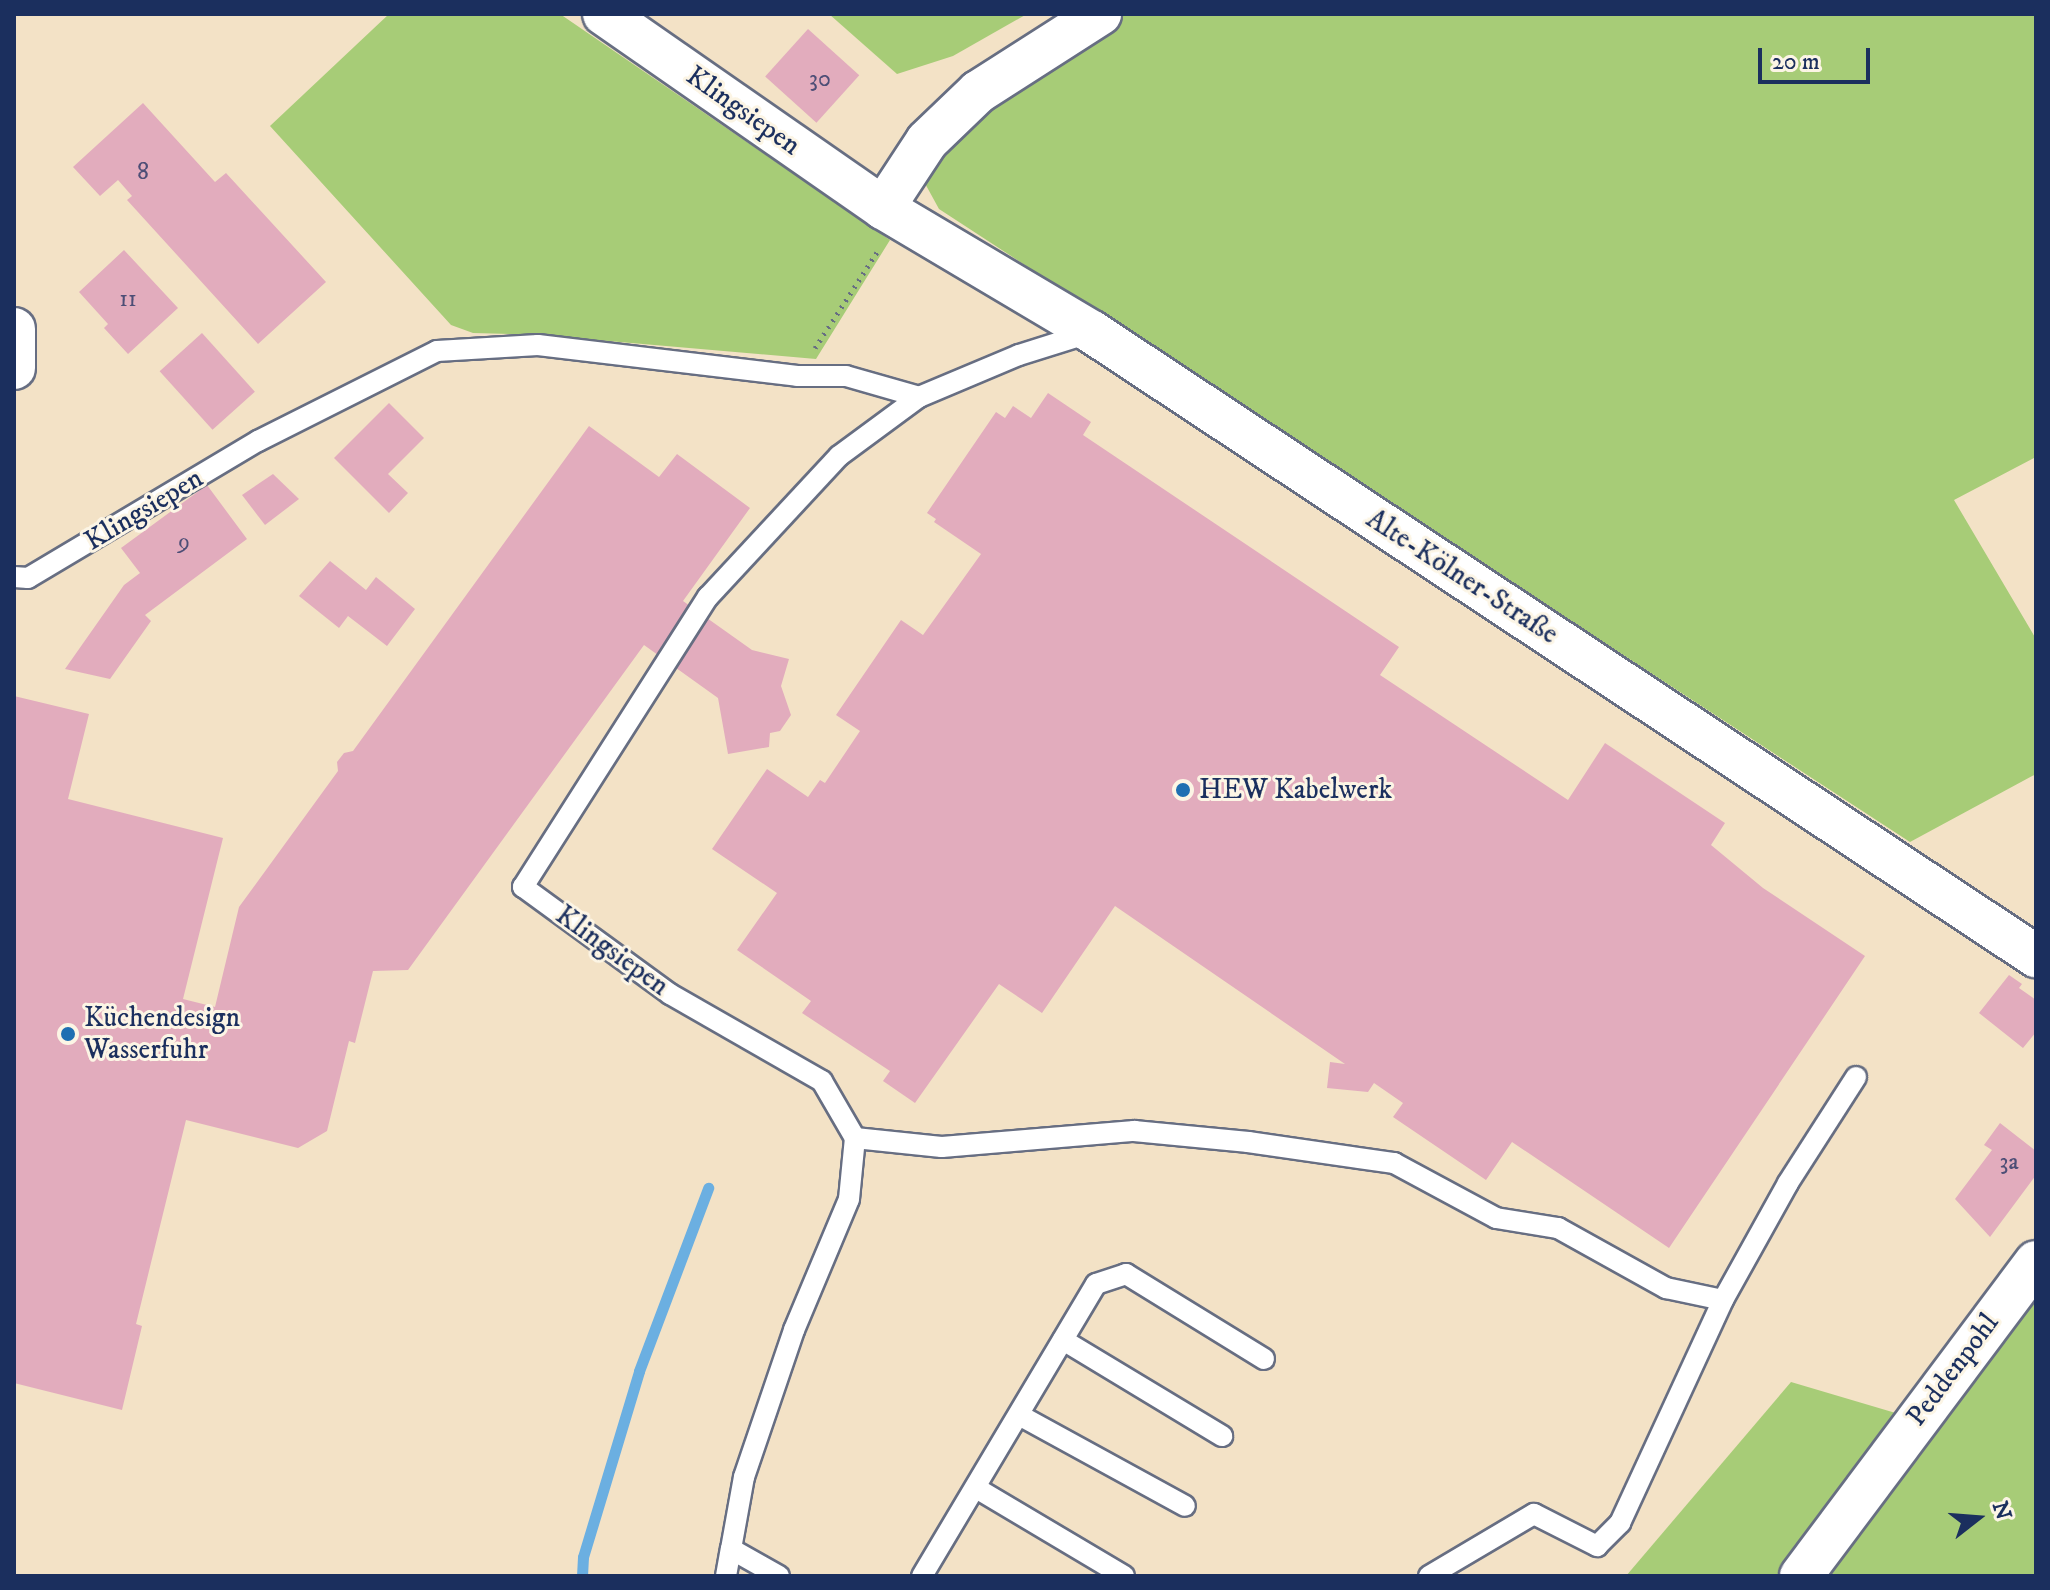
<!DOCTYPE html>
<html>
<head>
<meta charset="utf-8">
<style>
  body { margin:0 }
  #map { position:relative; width:2050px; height:1590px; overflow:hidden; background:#f3e2c6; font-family:"IM FELL DW Pica",serif }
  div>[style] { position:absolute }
  .green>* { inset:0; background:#a7cc77 }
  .stream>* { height:11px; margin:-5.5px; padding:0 5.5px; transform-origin:5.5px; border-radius:5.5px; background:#6bafe1 }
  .building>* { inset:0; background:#e2acbd; transform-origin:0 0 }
  .path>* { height:5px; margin-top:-2.5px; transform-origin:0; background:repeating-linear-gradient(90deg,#676e82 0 2px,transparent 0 8px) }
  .roads { filter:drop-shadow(2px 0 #676e82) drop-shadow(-2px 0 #676e82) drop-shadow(0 2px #676e82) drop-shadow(0 -2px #676e82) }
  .lane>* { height:20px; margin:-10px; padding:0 10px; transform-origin:10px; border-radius:10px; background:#fff }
  .street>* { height:42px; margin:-21px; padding:0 21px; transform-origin:21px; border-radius:21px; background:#fff }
  .dots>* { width:22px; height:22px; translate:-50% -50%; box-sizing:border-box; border:4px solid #fcf5e5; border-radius:50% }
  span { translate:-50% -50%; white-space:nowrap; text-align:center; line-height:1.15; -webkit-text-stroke:6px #fcf5e5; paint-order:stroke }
  .number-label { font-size:24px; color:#4d4e76 }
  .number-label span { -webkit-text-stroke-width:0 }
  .street-label { font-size:28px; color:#1b2f5e }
  .poi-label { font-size:28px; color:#1b2f5e }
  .left { translate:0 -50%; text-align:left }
  .frame { position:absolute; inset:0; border:16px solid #1b2f5e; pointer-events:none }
  .north { position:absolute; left:1938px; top:1478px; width:80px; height:80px; -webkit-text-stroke:6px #fcf5e5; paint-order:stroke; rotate:73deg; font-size:22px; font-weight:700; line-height:32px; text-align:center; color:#1b2f5e }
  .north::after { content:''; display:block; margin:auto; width:28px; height:36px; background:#1b2f5e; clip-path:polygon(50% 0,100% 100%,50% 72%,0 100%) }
  .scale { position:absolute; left:1758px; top:48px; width:112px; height:36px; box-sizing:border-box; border:4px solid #1b2f5e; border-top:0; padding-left:10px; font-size:24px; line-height:28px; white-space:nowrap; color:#1b2f5e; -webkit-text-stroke:6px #fcf5e5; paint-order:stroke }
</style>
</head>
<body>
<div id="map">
  <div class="green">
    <div style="clip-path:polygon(389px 14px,560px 14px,890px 240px,816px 359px,539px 335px,473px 333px,451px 325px,270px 126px)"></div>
    <div style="clip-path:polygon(829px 14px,1027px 14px,953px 56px,897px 74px)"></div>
    <div style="clip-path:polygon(1126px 14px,2036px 14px,2036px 457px,1954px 500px,2036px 639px,2036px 774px,1910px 842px,939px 209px,922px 178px,991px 103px)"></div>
    <div style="clip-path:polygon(2036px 1274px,2036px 1576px,1816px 1576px)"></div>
    <div style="clip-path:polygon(1791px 1382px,1899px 1414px,1780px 1576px,1626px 1576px)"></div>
  </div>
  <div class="stream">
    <div style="left:582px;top:1576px;width:19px;rotate:-87deg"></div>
    <div style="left:583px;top:1557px;width:194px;rotate:-73.2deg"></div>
    <div style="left:639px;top:1371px;width:196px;rotate:-69.3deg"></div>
  </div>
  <div class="building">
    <div style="left:808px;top:29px;width:69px;height:64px;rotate:42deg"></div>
    <div style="clip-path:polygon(143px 103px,215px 182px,226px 173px,326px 282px,258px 344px,127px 200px,132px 196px,118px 180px,100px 196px,73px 167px)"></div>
    <div style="clip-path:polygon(124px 250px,178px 308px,128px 354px,104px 328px,108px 324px,79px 292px)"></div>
    <div style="left:202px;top:333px;width:79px;height:57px;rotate:48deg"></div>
    <div style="clip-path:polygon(1048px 393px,1091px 422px,1083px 435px,1399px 647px,1380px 675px,1568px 800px,1605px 743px,1725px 823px,1711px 845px,1763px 888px,1865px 956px,1669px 1248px,1512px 1142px,1486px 1180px,1393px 1117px,1403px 1103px,1374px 1083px,1368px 1092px,1327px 1088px,1330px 1062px,1345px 1064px,1115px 906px,1042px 1013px,999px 984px,915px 1103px,883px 1081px,890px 1071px,802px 1013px,811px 1001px,737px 950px,777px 893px,712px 849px,767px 769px,808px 797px,820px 780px,825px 783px,860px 731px,836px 715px,901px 620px,923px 635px,981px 554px,934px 522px,936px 519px,927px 513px,996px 412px,1005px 418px,1013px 406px,1031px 418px)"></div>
    <div style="clip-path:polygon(389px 403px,424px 438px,388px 474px,408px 493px,389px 513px,334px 458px)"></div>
    <div style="clip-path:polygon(589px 426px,659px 477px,677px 454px,750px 508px,683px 601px,752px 650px,789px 659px,781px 686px,791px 715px,780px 731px,770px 733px,769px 747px,728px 754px,718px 698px,644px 645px,408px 970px,373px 971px,355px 1043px,349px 1041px,327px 1131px,298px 1148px,186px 1120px,136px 1324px,142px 1326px,122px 1410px,14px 1383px,14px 696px,89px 714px,68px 799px,223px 838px,183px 999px,215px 1007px,239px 907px,338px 771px,337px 762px,344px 753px,353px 751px)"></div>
    <div style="clip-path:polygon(273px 474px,299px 499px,265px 525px,242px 495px)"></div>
    <div style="clip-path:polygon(207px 485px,247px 539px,145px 615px,151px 621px,110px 679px,65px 669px,124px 585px,140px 573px,121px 548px)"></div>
    <div style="clip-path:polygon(330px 561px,366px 590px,376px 577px,415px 609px,387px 646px,348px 616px,339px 628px,299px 596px)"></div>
    <div style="clip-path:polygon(2009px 975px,2022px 984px,2019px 988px,2036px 1000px,2036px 1032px,2023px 1048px,1979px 1013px)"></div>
    <div style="clip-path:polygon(2000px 1123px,2036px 1151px,2036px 1175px,1990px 1237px,1955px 1199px,1992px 1150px,1984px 1145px)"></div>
  </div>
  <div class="path">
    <div style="left:815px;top:348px;width:118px;rotate:-57.1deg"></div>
  </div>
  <div class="roads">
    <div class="lane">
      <div style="left:14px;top:577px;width:14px;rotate:4deg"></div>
      <div style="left:28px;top:578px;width:268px;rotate:-30.8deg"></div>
      <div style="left:258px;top:441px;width:200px;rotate:-26.7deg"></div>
      <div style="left:437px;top:351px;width:101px;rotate:-3.4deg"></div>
      <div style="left:538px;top:345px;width:261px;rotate:6.8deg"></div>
      <div style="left:797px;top:376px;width:49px"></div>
      <div style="left:846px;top:376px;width:76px;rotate:16deg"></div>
      <div style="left:855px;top:1138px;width:87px;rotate:5.9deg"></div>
      <div style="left:942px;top:1147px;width:193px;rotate:-4.8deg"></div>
      <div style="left:1134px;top:1131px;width:115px;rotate:5.5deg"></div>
      <div style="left:1248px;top:1142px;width:148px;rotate:8.2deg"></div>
      <div style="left:1394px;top:1163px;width:116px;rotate:28.3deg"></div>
      <div style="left:1496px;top:1218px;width:63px;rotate:9.2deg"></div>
      <div style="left:1558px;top:1228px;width:124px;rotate:29.1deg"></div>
      <div style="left:1666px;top:1288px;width:58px;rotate:11.9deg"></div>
      <div style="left:1723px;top:1300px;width:134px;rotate:-60.9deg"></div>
      <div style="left:1788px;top:1183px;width:126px;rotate:-57.3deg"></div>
      <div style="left:1063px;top:1340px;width:186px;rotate:31.1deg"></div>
      <div style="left:1019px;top:1415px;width:189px;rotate:28.7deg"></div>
      <div style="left:976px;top:1488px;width:172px;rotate:30.7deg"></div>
      <div style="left:731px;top:1549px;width:73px;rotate:-79.8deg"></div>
      <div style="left:744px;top:1477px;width:155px;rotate:-71.2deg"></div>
      <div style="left:794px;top:1330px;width:142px;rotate:-67.2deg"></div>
      <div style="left:849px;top:1199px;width:61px;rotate:-84.4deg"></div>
      <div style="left:855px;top:1138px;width:66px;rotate:-120.1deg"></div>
      <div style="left:822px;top:1081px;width:175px;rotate:-150.2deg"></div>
      <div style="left:670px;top:994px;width:182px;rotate:-143.9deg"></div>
      <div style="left:523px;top:887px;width:344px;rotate:-57.5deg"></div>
      <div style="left:708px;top:597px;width:192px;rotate:-47.1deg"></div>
      <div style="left:839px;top:456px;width:99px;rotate:-36.4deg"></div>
      <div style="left:919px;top:397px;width:108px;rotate:-22.8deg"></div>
      <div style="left:1019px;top:355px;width:77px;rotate:-17.5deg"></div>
      <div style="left:726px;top:1576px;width:27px;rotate:-80deg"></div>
      <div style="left:731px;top:1549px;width:55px;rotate:29.4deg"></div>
      <div style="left:922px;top:1576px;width:340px;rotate:-59.2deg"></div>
      <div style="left:1096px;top:1284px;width:32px;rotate:-18deg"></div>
      <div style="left:1126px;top:1274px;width:162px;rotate:31.6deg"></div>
      <div style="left:1429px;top:1576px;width:122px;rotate:-30.6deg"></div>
      <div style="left:1534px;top:1514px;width:71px;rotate:26.9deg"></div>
      <div style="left:1597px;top:1546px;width:33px;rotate:-45deg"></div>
      <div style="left:1620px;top:1523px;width:246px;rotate:-65.2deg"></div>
    </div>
    <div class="street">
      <div style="left:604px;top:14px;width:340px;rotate:34.8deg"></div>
      <div style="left:883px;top:208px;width:243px;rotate:30.7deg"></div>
      <div style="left:1092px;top:332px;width:1132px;rotate:33.47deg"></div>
      <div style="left:883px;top:208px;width:80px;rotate:-56.7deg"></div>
      <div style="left:927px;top:141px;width:71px;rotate:-43.9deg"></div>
      <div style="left:978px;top:92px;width:145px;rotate:-32.6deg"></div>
      <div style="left:14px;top:329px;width:39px;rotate:90deg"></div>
      <div style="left:1801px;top:1576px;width:392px;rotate:-53.2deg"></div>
    </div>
  </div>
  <div class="dots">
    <div style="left:1183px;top:790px;background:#1f6fb2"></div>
    <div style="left:68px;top:1034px;background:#1f6fb2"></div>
  </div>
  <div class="number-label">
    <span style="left:820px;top:80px">30</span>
    <span style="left:143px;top:173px">8</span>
    <span style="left:128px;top:300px">11</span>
    <span style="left:184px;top:543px">9</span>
    <span style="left:2009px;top:1163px">3a</span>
  </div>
  <div class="street-label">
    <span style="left:743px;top:111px;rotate:35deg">Klingsiepen</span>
    <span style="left:144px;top:510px;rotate:-31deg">Klingsiepen</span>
    <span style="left:1462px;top:577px;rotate:33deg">Alte-Kölner-Straße</span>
    <span style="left:612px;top:951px;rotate:36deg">Klingsiepen</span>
    <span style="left:1953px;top:1370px;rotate:-53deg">Peddenpohl</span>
  </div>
  <div class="poi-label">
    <span class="left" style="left:1199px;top:790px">HEW Kabelwerk</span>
    <span class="left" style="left:84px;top:1034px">Küchendesign<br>Wasserfuhr</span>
  </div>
  <div class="frame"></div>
  <div class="north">N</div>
  <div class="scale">20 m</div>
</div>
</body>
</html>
